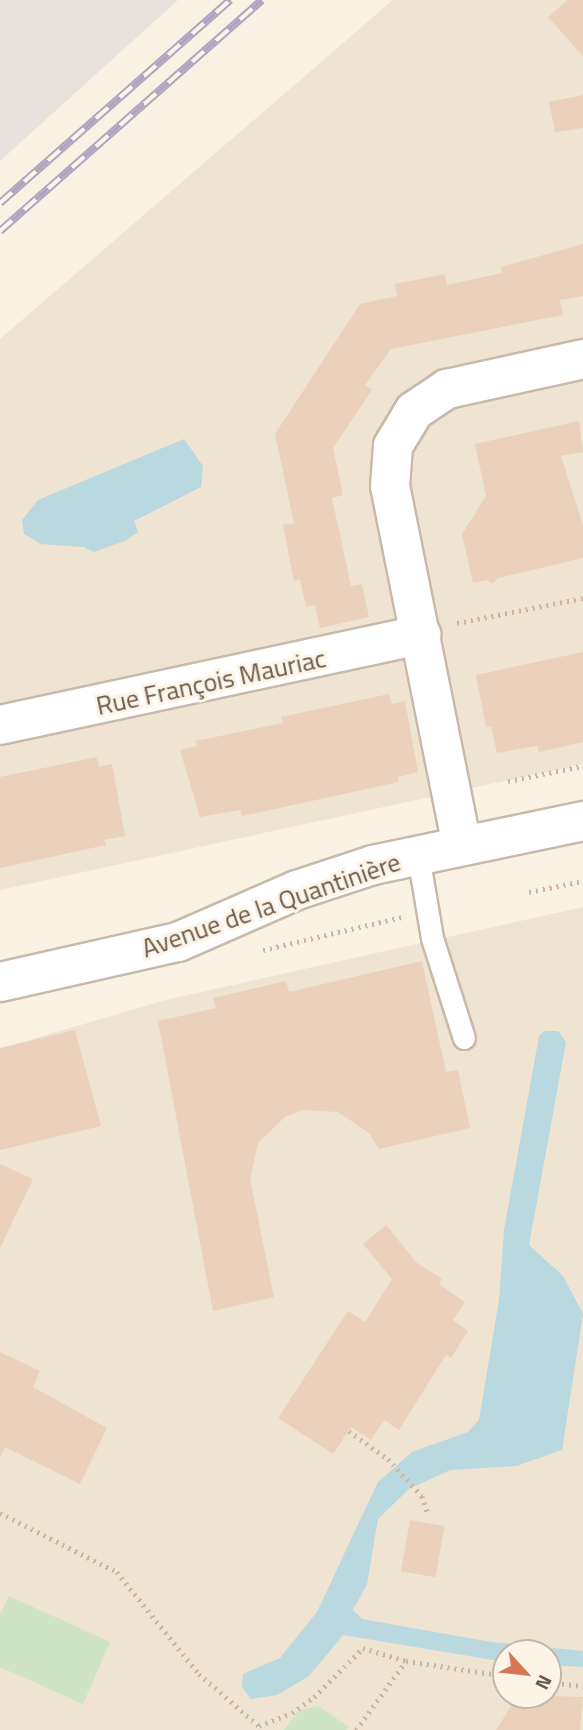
<!DOCTYPE html>
<html>
<head>
<meta charset="utf-8">
<style>
  body { margin:0 }
  #map { position:relative; width:583px; height:1730px; overflow:hidden; background:#f9f1e1; font-family:"Titillium Web",sans-serif }
  div>[style] { position:absolute }
  .residential>* { inset:0; background:#efe3d1 }
  .industrial>* { inset:0; background:#e8e2dc }
  .green>* { inset:0; background:#cee4c2 }
  .water>* { inset:0; background:#b9d8df }
  .building>* { inset:0; background:#ebd1bc; transform-origin:0 0 }
  .path>* { height:4.5px; margin-top:-2.25px; transform-origin:0; background:repeating-linear-gradient(90deg,#cfb5a0 0 2px,transparent 0 7px) }
  .roads { filter:drop-shadow(2px 0 #c8b9aa) drop-shadow(-2px 0 #c8b9aa) drop-shadow(0 2px #c8b9aa) drop-shadow(0 -2px #c8b9aa) }
  .lane>* { height:21px; margin:-10.5px; padding:0 10.5px; transform-origin:10.5px; border-radius:10.5px; background:#fff }
  .street>* { height:38px; margin:-19px; padding:0 19px; transform-origin:19px; border-radius:19px; background:#fff }
  .secondary>* { height:38px; margin:-19px; padding:0 19px; transform-origin:19px; border-radius:19px; background:#fff }
  .rail>* { height:8px; margin-top:-4px; transform-origin:0; background:repeating-linear-gradient(90deg,#fcf5e7 0 16px,#b4a2c0 0 32px); box-sizing:border-box; border-block:2px solid #b4a2c0 }
  span { translate:-50% -50%; white-space:nowrap; text-align:center; line-height:1.15; -webkit-text-stroke:6px #fcf5e7; paint-order:stroke }
  .street-label { font-size:26px; color:#6d594b }
  .north { position:absolute; left:492px; top:1639px; width:70px; height:70px; box-sizing:border-box; background:#fcf5e7; border:2px solid #c3b7a9; border-radius:50%; rotate:117deg; font-size:19px; font-weight:700; line-height:28px; text-align:center; color:#6d594b }
  .north::after { content:''; display:block; margin:auto; width:24px; height:32px; background:#d57754; clip-path:polygon(50% 0,100% 100%,50% 72%,0 100%) }
</style>
</head>
<body>
<div id="map">
  <div class="residential">
    <div style="clip-path:polygon(393px 0,583px 0,583px 764px,0 890px,0 339px)"></div>
    <div style="clip-path:polygon(evenodd,583px 907px,583px 1730px,0 1730px,0 1053px,16px 1044px,166px 1000px,583px 907px,506px 1653px,548px 1653px,548px 1695px,506px 1695px,506px 1653px)"></div>
  </div>
  <div class="industrial">
    <div style="clip-path:polygon(0 0,178px 0,0 161px)"></div>
  </div>
  <div class="green">
    <div style="clip-path:polygon(9px 1596px,110px 1642px,83px 1704px,0 1667px,0 1615px)"></div>
    <div style="clip-path:polygon(318px 1706px,349px 1727px,346px 1730px,284px 1730px,299px 1710px)"></div>
  </div>
  <div class="water">
    <div style="clip-path:polygon(184px 439px,203px 466px,201px 487px,134px 521px,138px 532px,125px 541px,94px 552px,84px 547px,41px 544px,24px 534px,22px 520px,38px 500px)"></div>
    <div style="clip-path:polygon(544px 1031px,558px 1031px,566px 1042px,529px 1245px,563px 1276px,583px 1314px,562px 1450px,516px 1466px,450px 1470px,409px 1489px,378px 1519px,367px 1584px,353px 1610px,362px 1619px,491px 1642px,583px 1651px,583px 1667px,548px 1665px,548px 1653px,506px 1653px,506px 1661px,493px 1660px,343px 1635px,309px 1676px,277px 1695px,251px 1699px,242px 1687px,243px 1674px,280px 1658px,317px 1612px,378px 1482px,412px 1452px,468px 1432px,479px 1420px,499px 1300px,504px 1230px,539px 1036px)"></div>
  </div>
  <div class="building">
    <div style="clip-path:polygon(568px 0,583px 0,583px 56px,548px 17px)"></div>
    <div style="clip-path:polygon(583px 95px,583px 128px,555px 132px,549px 102px)"></div>
    <div style="clip-path:polygon(583px 244px,583px 296px,560px 300px,563px 315px,391px 349px,365px 385px,372px 390px,333px 448px,343px 495px,332px 498px,351px 586px,362px 584px,369px 617px,320px 628px,315px 605px,306px 607px,300px 580px,294px 581px,283px 525px,294px 523px,275px 434px,360px 304px,397px 296px,395px 284px,445px 274px,447px 285px,502px 273px,501px 267px)"></div>
    <div style="clip-path:polygon(579px 421px,583px 452px,561px 456px,583px 525px,583px 558px,498px 578px,493px 584px,487px 580px,473px 583px,462px 534px,486px 496px,475px 444px)"></div>
    <div style="clip-path:polygon(583px 652px,583px 742px,539px 752px,537px 746px,497px 753px,491px 726px,486px 727px,476px 675px)"></div>
    <div style="clip-path:polygon(389px 694px,392px 704px,405px 701px,418px 772px,398px 777px,399px 782px,242px 816px,240px 810px,200px 817px,180px 750px,197px 746px,196px 741px,283px 723px,281px 717px)"></div>
    <div style="clip-path:polygon(97px 757px,99px 767px,112px 764px,125px 836px,104px 840px,106px 845px,0 868px,0 777px)"></div>
    <div style="clip-path:polygon(422px 961px,446px 1072px,458px 1070px,470px 1128px,379px 1149px,369px 1133px,338px 1112px,302px 1110px,285px 1117px,258px 1143px,250px 1179px,274px 1297px,213px 1311px,158px 1021px,216px 1008px,213px 998px,286px 981px,289px 992px)"></div>
    <div style="clip-path:polygon(75px 1030px,101px 1126px,0 1150px,0 1048px)"></div>
    <div style="clip-path:polygon(0 1164px,33px 1179px,0 1248px)"></div>
    <div style="clip-path:polygon(386px 1225px,417px 1263px,442px 1279px,439px 1284px,465px 1302px,453px 1320px,468px 1331px,451px 1358px,446px 1355px,399px 1430px,384px 1420px,371px 1440px,351px 1427px,333px 1454px,278px 1418px,348px 1311px,365px 1322px,392px 1279px,363px 1244px)"></div>
    <div style="clip-path:polygon(0 1352px,40px 1371px,33px 1387px,107px 1428px,80px 1484px,5px 1447px,0 1457px)"></div>
    <div style="left:410px;top:1520px;width:35px;height:52px;rotate:10deg"></div>
    <div style="clip-path:polygon(512px 1695px,583px 1697px,580px 1730px,496px 1730px,510px 1708px)"></div>
  </div>
  <div class="path">
    <div style="left:457px;top:623px;width:128px;rotate:-11.2deg"></div>
    <div style="left:508px;top:781px;width:76px;rotate:-11.3deg"></div>
    <div style="left:529px;top:892px;width:55px;rotate:-11.5deg"></div>
    <div style="left:263px;top:950px;width:142px;rotate:-13.4deg"></div>
    <div style="left:349px;top:1431px;width:48px;rotate:35.7deg"></div>
    <div style="left:388px;top:1459px;width:50px;rotate:47.4deg"></div>
    <div style="left:422px;top:1496px;width:18px;rotate:71deg"></div>
    <div style="left:0;top:1513px;width:131px;rotate:26.8deg"></div>
    <div style="left:117px;top:1572px;width:131px;rotate:51.2deg"></div>
    <div style="left:199px;top:1674px;width:79px;rotate:40.9deg"></div>
    <div style="left:259px;top:1726px;width:35px;rotate:-22deg"></div>
    <div style="left:292px;top:1713px;width:27px;rotate:-36deg"></div>
    <div style="left:314px;top:1697px;width:69px;rotate:-45deg"></div>
    <div style="left:363px;top:1648px;width:45px;rotate:16.8deg"></div>
    <div style="left:406px;top:1661px;width:101px;rotate:8.5deg"></div>
    <div style="left:548px;top:1682px;width:35px;rotate:7deg"></div>
    <div style="left:356px;top:1730px;width:85px;rotate:-54.1deg"></div>
  </div>
  <div class="roads">
    <div class="lane">
      <div style="left:418px;top:855px;width:84px;rotate:80.4deg"></div>
      <div style="left:432px;top:938px;width:105px;rotate:72.3deg"></div>
    </div>
    <div class="street">
      <div style="left:0;top:725px;width:431px;rotate:-12.1deg"></div>
      <div style="left:462px;top:846px;width:367px;rotate:-101.3deg"></div>
      <div style="left:390px;top:486px;width:40px;rotate:-85.7deg"></div>
      <div style="left:393px;top:446px;width:41px;rotate:-59deg"></div>
      <div style="left:414px;top:411px;width:40px;rotate:-34deg"></div>
      <div style="left:447px;top:389px;width:139px;rotate:-12.4deg"></div>
    </div>
    <div class="secondary">
      <div style="left:0;top:982px;width:182px;rotate:-12.7deg"></div>
      <div style="left:178px;top:942px;width:130px;rotate:-23.6deg"></div>
      <div style="left:297px;top:890px;width:80px;rotate:-18.2deg"></div>
      <div style="left:373px;top:865px;width:215px;rotate:-11.8deg"></div>
    </div>
  </div>
  <div class="rail">
    <div style="left:0;top:203px;width:307px;rotate:-41.4deg"></div>
    <div style="left:0;top:231px;width:349px;rotate:-41.4deg"></div>
  </div>
  <div class="street-label">
    <span style="left:211px;top:682px;rotate:-12deg">Rue François Mauriac</span>
    <span style="left:271px;top:905px;rotate:-19deg">Avenue de la Quantinière</span>
  </div>
  <div class="north">N</div>
</div>
</body>
</html>
